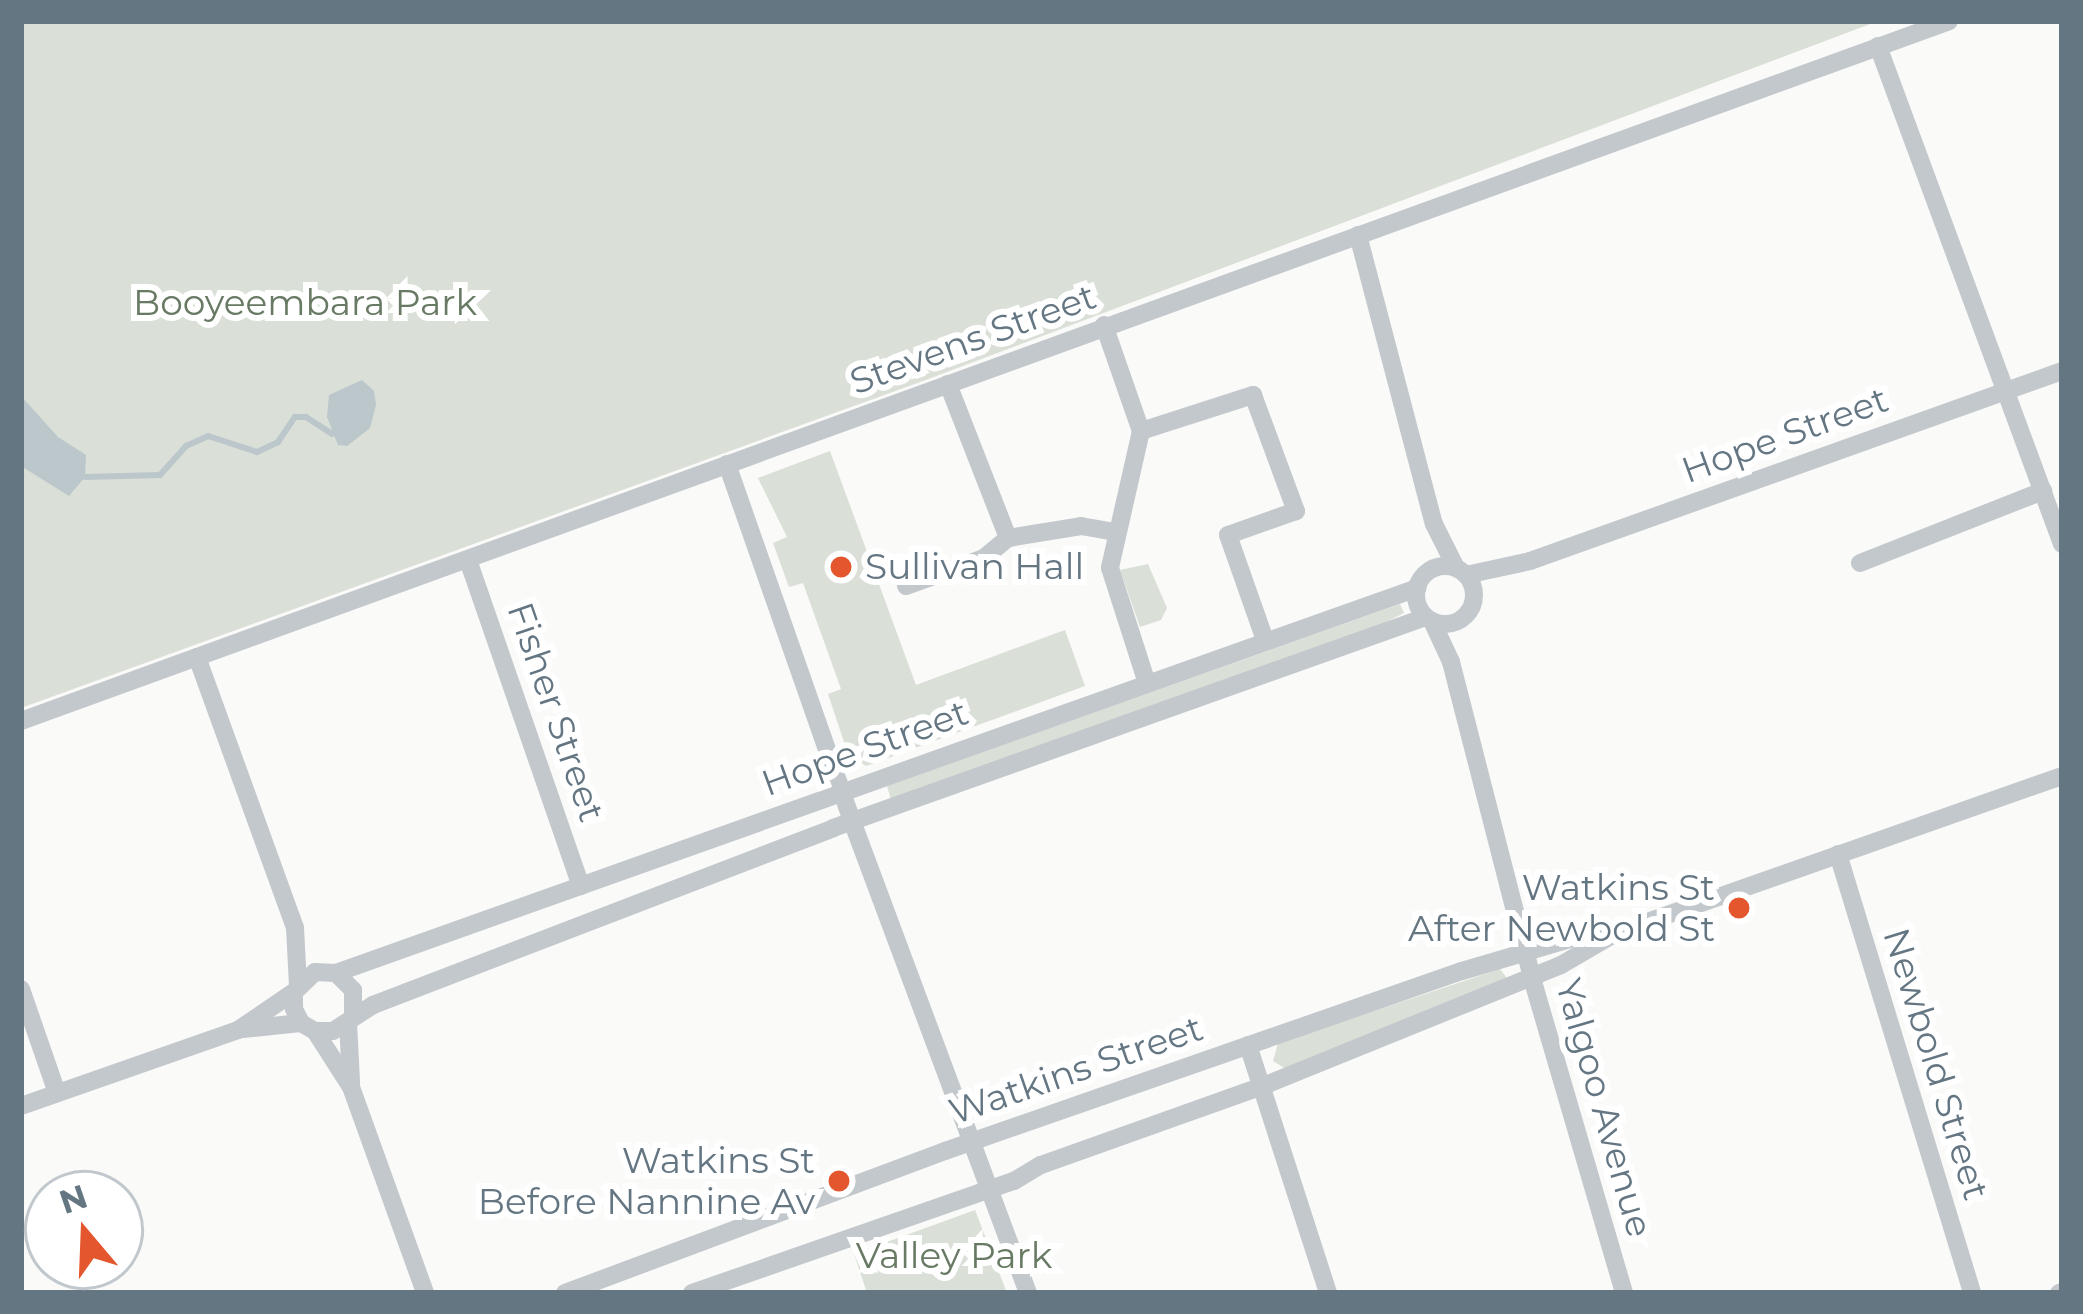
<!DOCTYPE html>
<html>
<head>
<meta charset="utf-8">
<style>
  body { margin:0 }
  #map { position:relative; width:2083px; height:1314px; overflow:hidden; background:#fafaf8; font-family:Montserrat,sans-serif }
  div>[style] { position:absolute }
  .green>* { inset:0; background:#dadfd7 }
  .water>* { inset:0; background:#bbc7cb }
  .stream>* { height:6px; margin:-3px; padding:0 3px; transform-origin:3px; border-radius:3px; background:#bbc7cb }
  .minor>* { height:18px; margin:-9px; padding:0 9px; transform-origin:9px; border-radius:9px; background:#c3c8cc }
  .minor>.ring { margin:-9px; padding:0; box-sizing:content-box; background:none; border:18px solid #c3c8cc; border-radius:50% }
  .dots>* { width:33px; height:33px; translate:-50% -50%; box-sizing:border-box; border:6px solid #fff; border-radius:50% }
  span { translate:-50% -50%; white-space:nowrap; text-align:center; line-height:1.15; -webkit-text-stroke:12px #fff; paint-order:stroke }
  .park-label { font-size:36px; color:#687a64 }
  .street-label { font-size:36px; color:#657683 }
  .poi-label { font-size:36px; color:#657683 }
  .left { translate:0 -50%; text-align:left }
  .right { translate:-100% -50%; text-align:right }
  .frame { position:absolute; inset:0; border:24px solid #657683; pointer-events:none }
  .north { position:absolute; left:24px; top:1170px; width:120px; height:120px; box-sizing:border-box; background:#fff; border:3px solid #c1c8cd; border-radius:50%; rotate:341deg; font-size:33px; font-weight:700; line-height:48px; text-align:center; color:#657683 }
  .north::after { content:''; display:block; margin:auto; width:42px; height:54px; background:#e4572e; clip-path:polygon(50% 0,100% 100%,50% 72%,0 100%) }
</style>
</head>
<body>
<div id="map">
  <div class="green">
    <div style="clip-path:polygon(21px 21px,1878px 21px,923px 381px,21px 708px)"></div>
    <div style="clip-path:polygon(830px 451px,916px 685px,1065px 630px,1085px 686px,866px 766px,848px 754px,828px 694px,841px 689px,803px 583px,789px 587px,773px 543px,787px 537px,758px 478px)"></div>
    <div style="clip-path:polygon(1148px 564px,1167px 608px,1161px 620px,1140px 627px,1120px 570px)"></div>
    <div style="clip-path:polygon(1400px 604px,1404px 613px,1337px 647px,892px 803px,887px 786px)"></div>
    <div style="clip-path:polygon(1500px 969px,1507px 978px,1286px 1069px,1273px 1061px,1278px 1043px)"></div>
    <div style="clip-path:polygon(975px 1210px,1007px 1293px,867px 1293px,854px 1254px)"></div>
  </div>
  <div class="water">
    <div style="clip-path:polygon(362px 380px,374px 391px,376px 405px,370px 428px,347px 446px,338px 445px,327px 417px,329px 395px)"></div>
    <div style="clip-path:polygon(21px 396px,58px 437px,86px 455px,85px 477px,69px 496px,21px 466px)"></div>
  </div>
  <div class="stream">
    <div style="left:85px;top:477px;width:75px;rotate:-1.5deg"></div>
    <div style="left:160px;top:475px;width:39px;rotate:-48deg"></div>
    <div style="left:186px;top:446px;width:24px;rotate:-24deg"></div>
    <div style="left:208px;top:436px;width:52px;rotate:18.1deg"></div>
    <div style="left:257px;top:452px;width:23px;rotate:-25deg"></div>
    <div style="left:278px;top:442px;width:30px;rotate:-56deg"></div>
    <div style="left:295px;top:417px;width:11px"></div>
    <div style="left:306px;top:417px;width:31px;rotate:33deg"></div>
  </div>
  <div class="minor">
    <div style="left:1878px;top:46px;width:531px;rotate:69.72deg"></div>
    <div style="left:1358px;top:235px;width:299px;rotate:75.3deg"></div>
    <div style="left:1434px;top:524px;width:49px;rotate:63.4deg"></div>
    <div style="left:1104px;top:325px;width:112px;rotate:70.8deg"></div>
    <div style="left:1141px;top:431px;width:140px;rotate:102.8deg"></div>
    <div style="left:1110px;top:568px;width:121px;rotate:72.2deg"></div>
    <div style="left:948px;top:384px;width:165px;rotate:68.7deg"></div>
    <div style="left:1008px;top:538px;width:74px;rotate:-9.3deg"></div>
    <div style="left:1081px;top:526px;width:36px;rotate:10deg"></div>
    <div style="left:1141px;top:431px;width:118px;rotate:-17.8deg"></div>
    <div style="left:1253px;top:395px;width:124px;rotate:69.7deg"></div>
    <div style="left:1296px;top:511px;width:72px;rotate:160.6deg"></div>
    <div style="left:1228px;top:535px;width:111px;rotate:70.6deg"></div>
    <div style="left:727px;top:464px;width:378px;rotate:70.7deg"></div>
    <div style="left:852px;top:821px;width:504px;rotate:69.55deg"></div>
    <div style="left:468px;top:560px;width:345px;rotate:70.9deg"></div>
    <div style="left:1860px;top:563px;width:197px;rotate:-21.5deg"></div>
    <div class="ring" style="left:1416px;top:566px;width:40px;height:40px"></div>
    <div style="left:1466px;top:575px;width:66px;rotate:-12.3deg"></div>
    <div style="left:1530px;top:561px;width:565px;rotate:-19.65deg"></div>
    <div style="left:906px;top:586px;width:83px;rotate:-19.7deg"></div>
    <div style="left:984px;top:558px;width:31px;rotate:-40deg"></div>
    <div style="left:1432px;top:621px;width:45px;rotate:65.1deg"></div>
    <div style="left:1451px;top:662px;width:333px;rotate:75.6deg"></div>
    <div style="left:1534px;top:985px;width:321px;rotate:73.7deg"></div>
    <div style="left:197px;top:657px;width:288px;rotate:70.1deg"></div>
    <div style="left:295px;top:928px;width:57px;rotate:87deg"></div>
    <div style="left:21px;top:721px;width:2051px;rotate:-19.95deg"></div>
    <div style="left:1838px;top:854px;width:459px;rotate:73deg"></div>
    <div style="left:336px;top:973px;width:1148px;rotate:-19.6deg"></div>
    <div style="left:21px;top:989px;width:110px;rotate:70.9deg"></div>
    <div style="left:353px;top:1014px;width:24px;rotate:-90deg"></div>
    <div style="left:353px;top:990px;width:24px;rotate:-135deg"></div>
    <div style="left:336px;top:973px;width:21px;rotate:-177deg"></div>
    <div style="left:315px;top:972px;width:29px;rotate:136deg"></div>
    <div style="left:294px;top:992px;width:17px;rotate:90deg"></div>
    <div style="left:294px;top:1009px;width:16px;rotate:63deg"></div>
    <div style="left:301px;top:1023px;width:16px;rotate:30deg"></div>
    <div style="left:315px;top:1031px;width:18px"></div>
    <div style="left:333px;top:1031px;width:48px;rotate:-33deg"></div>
    <div style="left:373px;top:1005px;width:493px;rotate:-21deg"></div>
    <div style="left:833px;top:828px;width:629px;rotate:-19.59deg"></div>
    <div style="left:348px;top:1022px;width:60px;rotate:87.1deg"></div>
    <div style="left:243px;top:1029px;width:58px;rotate:-5.9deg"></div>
    <div style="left:315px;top:1031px;width:67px;rotate:57.3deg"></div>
    <div style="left:351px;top:1087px;width:219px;rotate:70.2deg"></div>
    <div style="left:1248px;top:1045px;width:261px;rotate:72.1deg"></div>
    <div style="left:21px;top:1106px;width:230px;rotate:-19.3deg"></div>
    <div style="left:238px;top:1030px;width:68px;rotate:-34.2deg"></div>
    <div style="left:565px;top:1293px;width:406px;rotate:-20.5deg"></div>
    <div style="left:945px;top:1151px;width:547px;rotate:-19.2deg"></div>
    <div style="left:1462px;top:971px;width:130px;rotate:-16.5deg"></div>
    <div style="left:1587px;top:934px;width:29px;rotate:-2deg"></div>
    <div style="left:692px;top:1293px;width:341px;rotate:-19.2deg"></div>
    <div style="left:1014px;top:1181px;width:31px;rotate:-31deg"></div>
    <div style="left:1041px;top:1165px;width:236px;rotate:-19.6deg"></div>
    <div style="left:1263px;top:1086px;width:322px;rotate:-22.1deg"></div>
    <div style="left:1561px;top:965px;width:64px;rotate:-30.2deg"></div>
    <div style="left:1616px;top:933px;width:473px;rotate:-19.4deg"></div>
    <div style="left:2059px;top:1293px;width:3px;rotate:-18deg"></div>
  </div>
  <div class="dots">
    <div style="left:841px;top:567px;background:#e4572e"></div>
    <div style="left:1739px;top:908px;background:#e4572e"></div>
    <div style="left:839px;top:1181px;background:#e4572e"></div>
  </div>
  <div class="park-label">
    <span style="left:305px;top:303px">Booyeembara Park</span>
    <span style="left:954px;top:1256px">Valley Park</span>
  </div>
  <div class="street-label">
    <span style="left:973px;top:339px;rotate:-20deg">Stevens Street</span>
    <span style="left:1785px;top:435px;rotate:-20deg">Hope Street</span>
    <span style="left:556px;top:712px;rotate:71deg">Fisher Street</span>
    <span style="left:865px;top:748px;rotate:-20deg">Hope Street</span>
    <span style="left:1936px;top:1064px;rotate:73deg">Newbold Street</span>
    <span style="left:1076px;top:1070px;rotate:-19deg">Watkins Street</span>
    <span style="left:1604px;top:1108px;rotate:74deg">Yalgoo Avenue</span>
  </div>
  <div class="poi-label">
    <span class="left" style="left:865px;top:567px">Sullivan Hall</span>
    <span class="right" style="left:1715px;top:908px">Watkins St<br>After Newbold St</span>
    <span class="right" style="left:815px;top:1181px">Watkins St<br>Before Nannine Av</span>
  </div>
  <div class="frame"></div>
  <div class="north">N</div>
</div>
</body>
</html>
